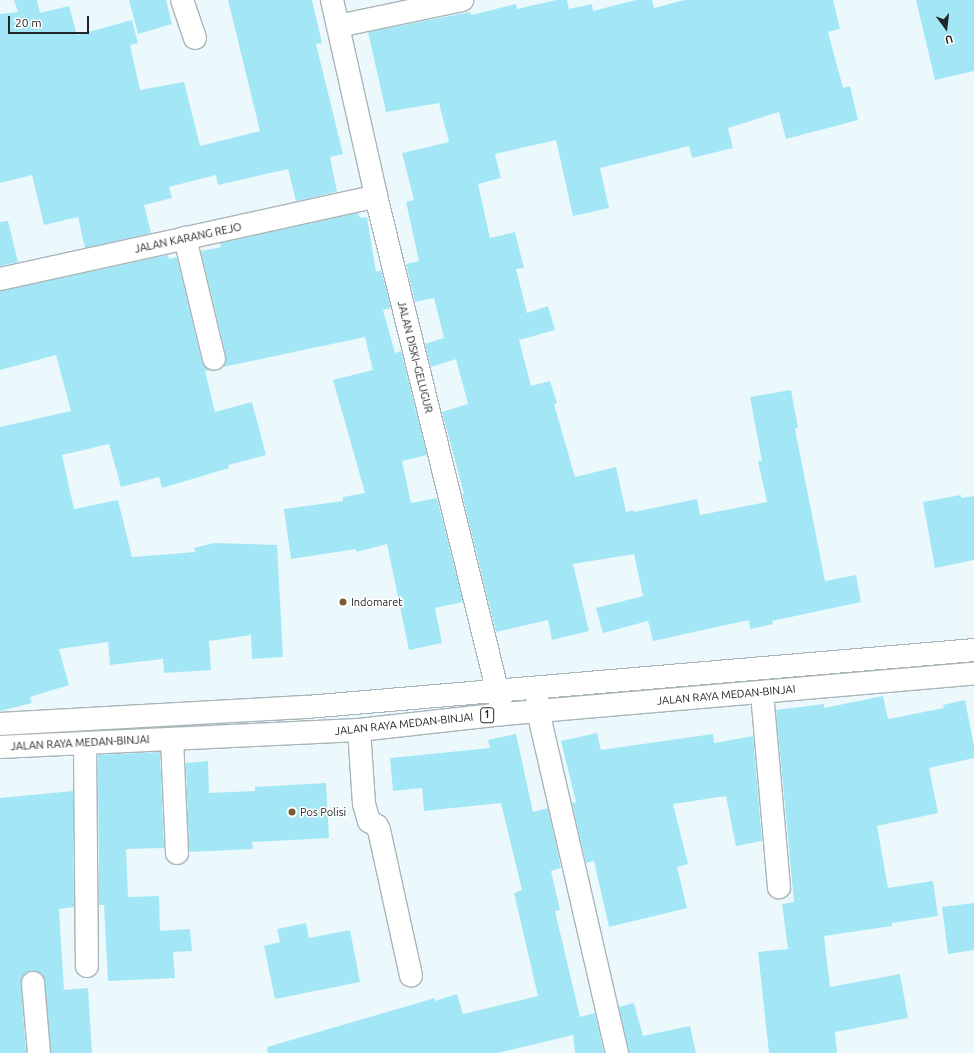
<!DOCTYPE html>
<html>
<head>
<meta charset="utf-8">
<style>
  body { margin:0 }
  #map { position:relative; width:974px; height:1053px; overflow:hidden; background:#ecf9fc; font-family:Ubuntu,sans-serif }
  div>[style] { position:absolute }
  .building>* { inset:0; background:#a3e7f6 }
  .roads { filter:drop-shadow(1px 0 #a9b5b8) drop-shadow(-1px 0 #a9b5b8) drop-shadow(0 1px #a9b5b8) drop-shadow(0 -1px #a9b5b8) }
  .minor>* { height:22px; margin:-11px; padding:0 11px; transform-origin:11px; border-radius:11px; background:#fff }
  .major>* { height:22px; margin:-11px; padding:0 11px; transform-origin:11px; border-radius:11px; background:#fff }
  .highway>* { height:22px; margin:-11px; padding:0 11px; transform-origin:11px; border-radius:11px; background:#fff }
  .dots>* { width:11px; height:11px; translate:-50% -50%; box-sizing:border-box; border:2px solid #fff; border-radius:50% }
  span { translate:-50% -50%; white-space:nowrap; text-align:center; line-height:1.15; -webkit-text-stroke:3px #fff; paint-order:stroke }
  .shield-label span { padding:1px 3px; background:#fff; border:1px solid; border-radius:3px; -webkit-text-stroke-width:0 }
  .shield-label { font-size:10px; color:#212527; font-weight:700 }
  .street-label { font-size:11px; color:#212527 }
  .poi-label { font-size:11px; color:#212527 }
  .left { translate:0 -50%; text-align:left }
  .north { position:absolute; left:926px; top:8px; width:40px; height:40px; -webkit-text-stroke:3px #fff; paint-order:stroke; rotate:165deg; font-size:11px; font-weight:700; line-height:16px; text-align:center; color:#212527 }
  .north::after { content:''; display:block; margin:auto; width:14px; height:18px; background:#212527; clip-path:polygon(50% 0,100% 100%,50% 72%,0 100%) }
  .scale { position:absolute; left:8px; top:16px; width:81px; height:18px; box-sizing:border-box; border:2px solid #212527; border-top:0; padding-left:5px; font-size:12px; line-height:14px; white-space:nowrap; color:#212527; -webkit-text-stroke:3px #fff; paint-order:stroke }
</style>
</head>
<body>
<div id="map">
  <div class="building">
    <div style="clip-path:polygon(14px 0,37px 0,40px 13px,69px 6px,77px 35px,132px 20px,138px 43px,130px 45px,140px 90px,184px 82px,200px 146px,260px 131px,228px 0,312px 0,322px 43px,316px 44px,343px 154px,330px 157px,337px 192px,296px 201px,288px 169px,218px 185px,216px 175px,169px 187px,172px 198px,144px 205px,151px 233px,85px 248px,78px 217px,44px 225px,32px 175px,0 183px,0 14px,18px 12px)"></div>
    <div style="clip-path:polygon(129px 0,166px 0,172px 24px,138px 34px)"></div>
    <div style="clip-path:polygon(556px 0,567px 0,569px 9px,592px 4px,593px 11px,636px 0,652px 0,654px 8px,685px 0,833px 0,840px 29px,828px 32px,843px 88px,850px 86px,858px 120px,786px 139px,779px 112px,728px 128px,733px 148px,692px 158px,689px 146px,600px 168px,609px 208px,573px 216px,556px 140px,495px 154px,501px 178px,478px 184px,490px 238px,515px 232px,524px 268px,516px 269px,527px 313px,548px 306px,555px 330px,519px 340px,531px 386px,550px 381px,557px 403px,554px 404px,575px 477px,616px 467px,626px 512px,634px 510px,634px 512px,697px 499px,700px 515px,767px 502px,758px 461px,762px 461px,750px 397px,791px 390px,798px 428px,795px 429px,825px 581px,856px 575px,861px 602px,772px 621px,773px 624px,750px 629px,749px 620px,653px 641px,648px 621px,603px 633px,596px 608px,643px 596px,634px 554px,573px 564px,589px 631px,552px 640px,548px 620px,496px 632px,462px 494px,464px 494px,442px 412px,468px 404px,456px 359px,431px 367px,425px 344px,444px 338px,434px 298px,415px 302px,406px 264px,419px 261px,406px 202px,414px 200px,402px 153px,449px 142px,439px 103px,386px 112px,368px 32px,470px 12px,471px 15px,516px 4px,517px 9px)"></div>
    <div style="clip-path:polygon(916px 0,974px 0,974px 71px,935px 80px)"></div>
    <div style="clip-path:polygon(358px 213px,360px 218px,367px 217px,376px 272px,381px 270px,391px 308px,383px 310px,395px 353px,401px 351px,427px 455px,402px 461px,411px 503px,437px 498px,463px 602px,435px 608px,442px 643px,409px 650px,387px 544px,356px 552px,356px 549px,291px 559px,284px 509px,343px 501px,343px 497px,365px 493px,333px 380px,373px 370px,365px 337px,223px 367px,226px 362px,226px 356px,201px 251px,221px 247px,220px 243px)"></div>
    <div style="clip-path:polygon(8px 221px,18px 262px,0 266px,0 222px)"></div>
    <div style="clip-path:polygon(168px 255px,169px 259px,177px 257px,202px 362px,205px 367px,209px 370px,205px 371px,215px 412px,252px 402px,266px 455px,228px 465px,229px 468px,162px 488px,159px 477px,121px 487px,109px 444px,62px 455px,74px 509px,118px 500px,132px 557px,195px 552px,194px 548px,214px 543px,277px 545px,283px 657px,252px 659px,251px 635px,209px 641px,211px 670px,164px 673px,163px 659px,110px 665px,108px 642px,59px 649px,69px 685px,30px 697px,32px 703px,0 711px,0 427px,71px 411px,56px 355px,0 370px,0 291px)"></div>
    <div style="clip-path:polygon(961px 495px,961px 498px,974px 496px,974px 560px,935px 568px,923px 502px)"></div>
    <div style="clip-path:polygon(883px 696px,888px 719px,944px 708px,943px 705px,965px 700px,974px 746px,974px 758px,929px 768px,938px 813px,877px 826px,888px 888px,933px 881px,938px 916px,892px 923px,892px 926px,824px 936px,830px 987px,900px 974px,908px 1018px,835px 1032px,837px 1053px,769px 1053px,758px 952px,788px 949px,782px 904px,794px 902px,776px 710px,824px 704px,824px 708px)"></div>
    <div style="clip-path:polygon(597px 733px,601px 750px,713px 734px,714px 743px,753px 736px,762px 841px,736px 846px,726px 796px,673px 804px,688px 864px,677px 867px,687px 908px,609px 927px,594px 861px,586px 863px,572px 803px,576px 802px,561px 741px)"></div>
    <div style="clip-path:polygon(516px 734px,533px 812px,548px 808px,561px 868px,551px 871px,560px 910px,555px 911px,580px 1017px,595px 1013px,604px 1053px,575px 1053px,573px 1035px,497px 1053px,268px 1053px,267px 1047px,435px 998px,435px 1001px,457px 994px,463px 1014px,538px 996px,514px 893px,522px 890px,501px 803px,424px 811px,422px 788px,393px 791px,390px 758px,490px 748px,488px 740px)"></div>
    <div style="clip-path:polygon(160px 752px,164px 848px,126px 849px,128px 897px,159px 896px,160px 931px,190px 929px,192px 951px,173px 952px,175px 978px,108px 981px,104px 905px,99px 905px,98px 755px)"></div>
    <div style="clip-path:polygon(208px 761px,209px 793px,255px 791px,255px 787px,326px 783px,329px 838px,252px 842px,253px 849px,189px 852px,186px 763px)"></div>
    <div style="clip-path:polygon(73px 791px,74px 907px,59px 909px,64px 990px,88px 988px,92px 1053px,51px 1053px,45px 982px,43px 976px,38px 972px,32px 971px,26px 973px,22px 978px,21px 984px,26px 1053px,0 1053px,0 798px)"></div>
    <div style="clip-path:polygon(974px 903px,974px 950px,948px 954px,942px 907px)"></div>
    <div style="clip-path:polygon(306px 923px,309px 938px,350px 930px,360px 982px,275px 999px,264px 946px,280px 942px,277px 929px)"></div>
    <div style="clip-path:polygon(634px 1003px,643px 1036px,690px 1026px,696px 1053px,629px 1053px,619px 1007px)"></div>
  </div>
  <div class="roads">
    <div class="minor">
      <div style="left:182px;top:0;width:40px;rotate:71.1deg"></div>
      <div style="left:338px;top:26px;width:127px;rotate:-11.8deg"></div>
      <div style="left:185px;top:238px;width:124px;rotate:76.5deg"></div>
      <div style="left:0;top:279px;width:385px;rotate:-12.4deg"></div>
      <div style="left:537px;top:688px;width:23px;rotate:88deg"></div>
      <div style="left:538px;top:711px;width:351px;rotate:77deg"></div>
      <div style="left:762px;top:693px;width:195px;rotate:85deg"></div>
      <div style="left:359px;top:730px;width:74px;rotate:86.1deg"></div>
      <div style="left:364px;top:804px;width:18px;rotate:74deg"></div>
      <div style="left:369px;top:821px;width:9px;rotate:32deg"></div>
      <div style="left:377px;top:826px;width:4px;rotate:63deg"></div>
      <div style="left:379px;top:830px;width:149px;rotate:77.6deg"></div>
      <div style="left:172px;top:739px;width:114px;rotate:87.5deg"></div>
      <div style="left:85px;top:744px;width:222px;rotate:89.5deg"></div>
      <div style="left:33px;top:983px;width:70px;rotate:85.1deg"></div>
    </div>
    <div class="major">
      <div style="left:332px;top:0;width:201px;rotate:77.3deg"></div>
      <div style="left:376px;top:196px;width:533px;rotate:76.22deg"></div>
    </div>
    <div class="highway">
      <div style="left:0;top:724px;width:307px;rotate:-3.2deg"></div>
      <div style="left:307px;top:707px;width:669px;rotate:-4.88deg"></div>
      <div style="left:0;top:747px;width:359px;rotate:-2.7deg"></div>
      <div style="left:359px;top:730px;width:145px;rotate:-6.3deg"></div>
      <div style="left:503px;top:714px;width:473px;rotate:-4.9deg"></div>
    </div>
  </div>
  <div class="dots">
    <div style="left:343px;top:602px;background:#7a5c30"></div>
    <div style="left:292px;top:812px;background:#7a5c30"></div>
  </div>
  <div class="shield-label">
    <span style="left:487px;top:715px">1</span>
  </div>
  <div class="street-label">
    <span style="left:188px;top:238px;rotate:-12deg">JALAN KARANG REJO</span>
    <span style="left:415px;top:357px;rotate:76deg">JALAN DISKI–GELUGUR</span>
    <span style="left:726px;top:695px;rotate:-5deg">JALAN RAYA MEDAN-BINJAI</span>
    <span style="left:404px;top:724px;rotate:-6deg">JALAN RAYA MEDAN-BINJAI</span>
    <span style="left:80px;top:743px;rotate:-3deg">JALAN RAYA MEDAN-BINJAI</span>
  </div>
  <div class="poi-label">
    <span class="left" style="left:351px;top:602px">Indomaret</span>
    <span class="left" style="left:300px;top:812px">Pos Polisi</span>
  </div>
  <div class="north">U</div>
  <div class="scale">20 m</div>
</div>
</body>
</html>
